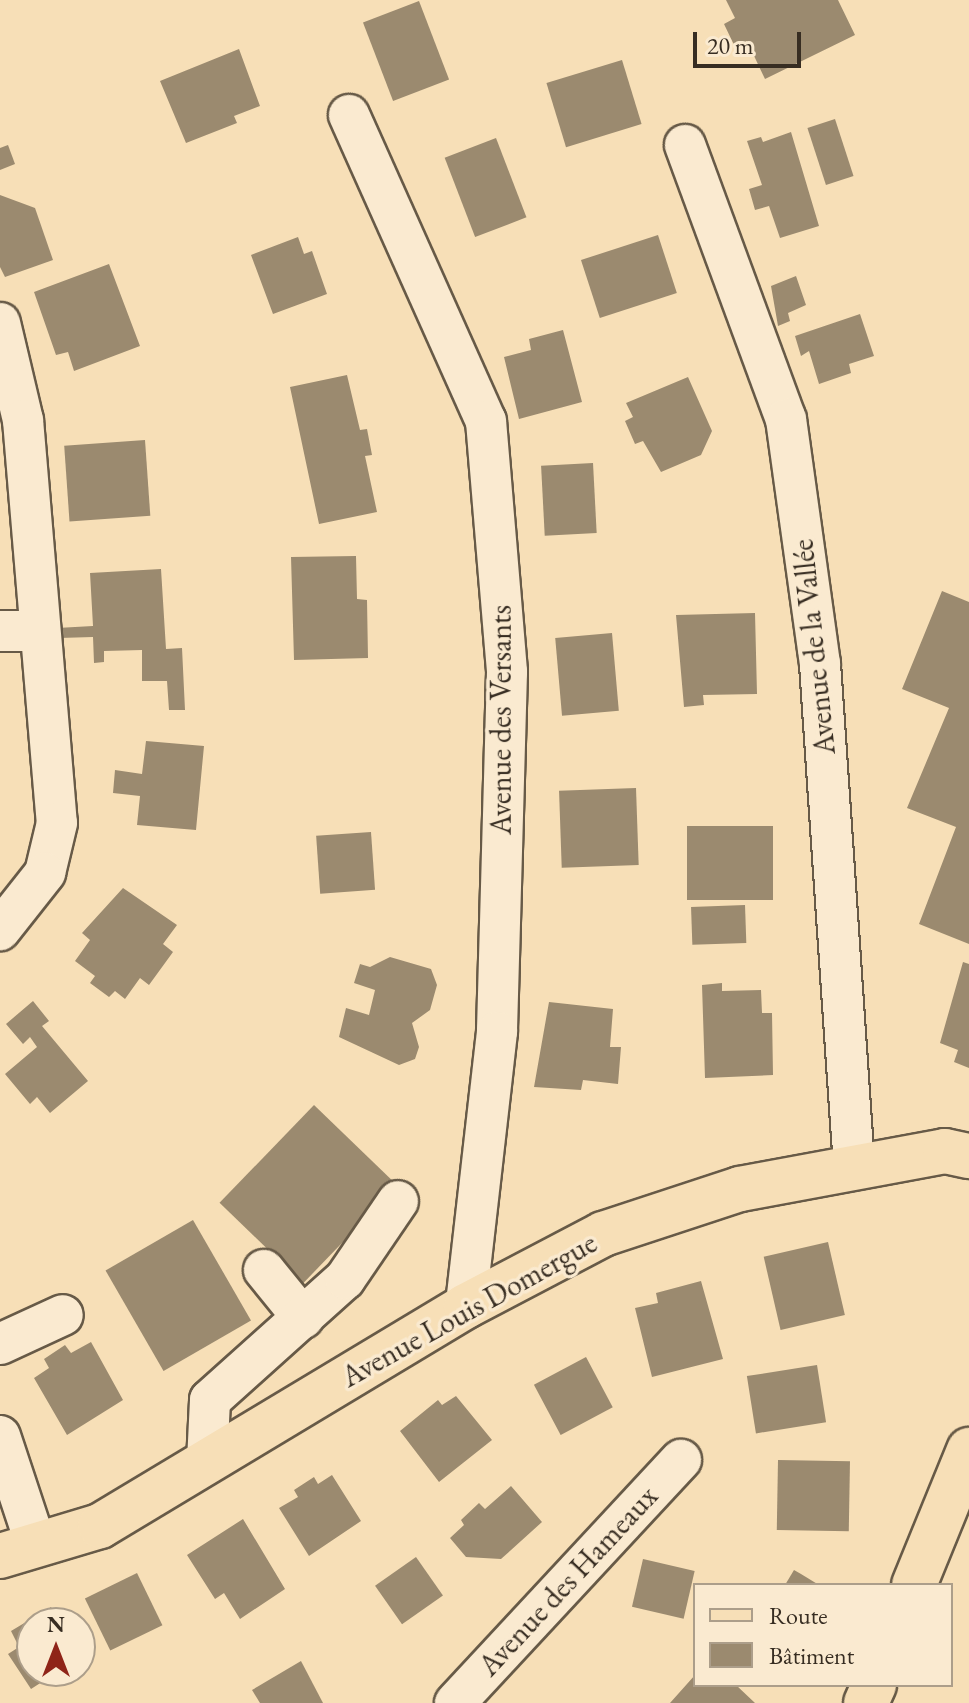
<!DOCTYPE html>
<html>
<head>
<meta charset="utf-8">
<style>
  body { margin:0 }
  #map { position:relative; width:969px; height:1703px; overflow:hidden; background:#f7dfb7; font-family:"EB Garamond",serif }
  div>[style] { position:absolute }
  .building>* { inset:0; background:#9b8a6f; transform-origin:0 0 }
  .roads { filter:drop-shadow(2px 0 #675a47) drop-shadow(-2px 0 #675a47) drop-shadow(0 2px #675a47) drop-shadow(0 -2px #675a47) }
  .minor>* { height:40px; margin:-20px; padding:0 20px; transform-origin:20px; border-radius:20px; background:#faead0 }
  .major>* { height:44px; margin:-22px; padding:0 22px; transform-origin:22px; border-radius:22px; background:#f7dfb7 }
  span { translate:-50% -50%; white-space:nowrap; text-align:center; line-height:1.15; -webkit-text-stroke:7px #faead0; paint-order:stroke }
  .street-label { font-size:30px; color:#372d22 }
  .legend { position:absolute; left:693px; top:1583px; width:260px; height:104px; box-sizing:border-box; background:#faead0; border:2px solid #ac9e8a; margin:0; padding:10px 14px; list-style:none; font-size:24px; color:#372d22 }
  .legend li { display:flex; align-items:center; gap:16px; height:40px }
  .legend b { width:40px; border:2px solid #ac9e8a }
  .north { position:absolute; left:16px; top:1607px; width:80px; height:80px; box-sizing:border-box; background:#faead0; border:2px solid #ac9e8a; border-radius:50%; rotate:0deg; font-size:22px; font-weight:700; line-height:32px; text-align:center; color:#372d22 }
  .north::after { content:''; display:block; margin:auto; width:28px; height:36px; background:#8f2418; clip-path:polygon(50% 0,100% 100%,50% 72%,0 100%) }
  .scale { position:absolute; left:693px; top:32px; width:108px; height:36px; box-sizing:border-box; border:4px solid #372d22; border-top:0; padding-left:10px; font-size:24px; line-height:28px; white-space:nowrap; color:#372d22; -webkit-text-stroke:6px #faead0; paint-order:stroke }
</style>
</head>
<body>
<div id="map">
  <div class="building">
    <div style="clip-path:polygon(726px 0,838px 0,855px 35px,765px 79px,747px 41px,735px 47px,724px 24px,735px 18px)"></div>
    <div style="left:419px;top:1px;width:84px;height:60px;rotate:69deg"></div>
    <div style="clip-path:polygon(239px 49px,260px 106px,234px 116px,237px 123px,186px 143px,160px 81px)"></div>
    <div style="left:622px;top:60px;width:67px;height:79px;rotate:73deg"></div>
    <div style="left:835px;top:119px;width:60px;height:29px;rotate:72deg"></div>
    <div style="clip-path:polygon(791px 132px,819px 226px,780px 238px,769px 206px,755px 210px,749px 189px,762px 185px,747px 141px,761px 137px,763px 142px)"></div>
    <div style="left:496px;top:138px;width:85px;height:55px;rotate:69deg"></div>
    <div style="clip-path:polygon(8px 145px,15px 164px,0 170px,0 148px)"></div>
    <div style="clip-path:polygon(0 195px,35px 208px,53px 260px,5px 277px,0 267px)"></div>
    <div style="left:658px;top:235px;width:61px;height:81px;rotate:72deg"></div>
    <div style="clip-path:polygon(298px 237px,304px 254px,312px 251px,327px 294px,273px 314px,251px 255px)"></div>
    <div style="clip-path:polygon(109px 264px,140px 346px,74px 371px,68px 352px,56px 355px,34px 292px)"></div>
    <div style="clip-path:polygon(796px 276px,806px 305px,788px 313px,790px 321px,778px 326px,771px 286px)"></div>
    <div style="clip-path:polygon(860px 314px,874px 356px,849px 364px,851px 373px,819px 384px,809px 351px,801px 356px,795px 336px)"></div>
    <div style="clip-path:polygon(563px 330px,582px 402px,519px 419px,504px 357px,531px 350px,529px 339px)"></div>
    <div style="clip-path:polygon(347px 375px,360px 430px,367px 429px,372px 455px,365px 456px,377px 512px,319px 524px,290px 387px)"></div>
    <div style="clip-path:polygon(688px 377px,712px 431px,701px 455px,661px 472px,643px 441px,635px 444px,625px 421px,633px 417px,626px 403px)"></div>
    <div style="left:145px;top:440px;width:76px;height:81px;rotate:86deg"></div>
    <div style="left:593px;top:463px;width:70px;height:52px;rotate:87deg"></div>
    <div style="clip-path:polygon(356px 556px,357px 599px,367px 600px,368px 658px,294px 660px,291px 557px)"></div>
    <div style="clip-path:polygon(161px 569px,166px 649px,182px 648px,185px 710px,169px 710px,167px 681px,142px 681px,142px 650px,104px 651px,104px 662px,94px 663px,93px 637px,59px 638px,57px 628px,93px 626px,90px 573px)"></div>
    <div style="clip-path:polygon(942px 591px,969px 602px,969px 944px,919px 924px,956px 827px,907px 808px,949px 708px,902px 689px)"></div>
    <div style="clip-path:polygon(755px 613px,757px 694px,703px 695px,704px 705px,684px 707px,676px 615px)"></div>
    <div style="left:612px;top:633px;width:78px;height:57px;rotate:85deg"></div>
    <div style="clip-path:polygon(146px 741px,204px 746px,196px 830px,137px 825px,140px 796px,113px 793px,115px 770px,142px 774px)"></div>
    <div style="left:636px;top:788px;width:77px;height:77px;rotate:88deg"></div>
    <div style="left:773px;top:826px;width:74px;height:86px;rotate:90deg"></div>
    <div style="left:371px;top:832px;width:58px;height:55px;rotate:86deg"></div>
    <div style="clip-path:polygon(123px 888px,177px 925px,163px 944px,173px 952px,149px 985px,140px 978px,125px 999px,115px 991px,109px 997px,90px 983px,95px 976px,75px 961px,90px 940px,82px 933px)"></div>
    <div style="left:745px;top:905px;width:38px;height:54px;rotate:88deg"></div>
    <div style="clip-path:polygon(390px 957px,431px 969px,437px 985px,430px 1010px,412px 1023px,419px 1047px,415px 1059px,399px 1065px,339px 1037px,346px 1008px,369px 1015px,375px 990px,354px 983px,360px 964px,370px 967px)"></div>
    <div style="clip-path:polygon(963px 962px,969px 964px,969px 1068px,954px 1062px,958px 1050px,940px 1043px)"></div>
    <div style="clip-path:polygon(722px 983px,722px 991px,761px 990px,762px 1013px,772px 1013px,773px 1075px,705px 1078px,702px 985px)"></div>
    <div style="clip-path:polygon(33px 1001px,49px 1021px,42px 1026px,88px 1081px,50px 1113px,37px 1097px,30px 1104px,5px 1074px,37px 1047px,30px 1037px,23px 1044px,6px 1024px)"></div>
    <div style="clip-path:polygon(549px 1002px,613px 1009px,610px 1047px,621px 1047px,618px 1084px,583px 1080px,581px 1090px,534px 1087px)"></div>
    <div style="left:314px;top:1105px;width:116px;height:136px;rotate:44deg"></div>
    <div style="left:193px;top:1220px;width:116px;height:101px;rotate:60deg"></div>
    <div style="left:828px;top:1242px;width:75px;height:66px;rotate:77deg"></div>
    <div style="clip-path:polygon(701px 1281px,723px 1359px,652px 1377px,635px 1308px,658px 1303px,656px 1293px)"></div>
    <div style="clip-path:polygon(91px 1342px,123px 1400px,67px 1435px,34px 1378px,49px 1368px,44px 1359px,65px 1345px,71px 1353px)"></div>
    <div style="left:586px;top:1357px;width:57px;height:59px;rotate:62deg"></div>
    <div style="left:817px;top:1365px;width:58px;height:71px;rotate:81deg"></div>
    <div style="clip-path:polygon(456px 1396px,492px 1440px,439px 1482px,400px 1431px,438px 1400px,442px 1405px)"></div>
    <div style="left:778px;top:1460px;width:72px;height:70px;rotate:1deg"></div>
    <div style="clip-path:polygon(332px 1475px,361px 1521px,309px 1556px,279px 1508px,298px 1497px,294px 1490px,314px 1477px,318px 1484px)"></div>
    <div style="clip-path:polygon(511px 1486px,542px 1522px,501px 1559px,466px 1557px,450px 1538px,464px 1525px,461px 1520px,479px 1503px,485px 1509px)"></div>
    <div style="clip-path:polygon(243px 1519px,285px 1589px,240px 1619px,224px 1593px,215px 1599px,187px 1555px)"></div>
    <div style="left:416px;top:1557px;width:47px;height:50px;rotate:55deg"></div>
    <div style="left:643px;top:1559px;width:53px;height:49px;rotate:13deg"></div>
    <div style="clip-path:polygon(794px 1570px,801px 1574px,819px 1585px,785px 1585px)"></div>
    <div style="left:137px;top:1573px;width:58px;height:58px;rotate:64deg"></div>
    <div style="clip-path:polygon(51px 1607px,60px 1623px,32px 1623px,32px 1671px,59px 1671px,31px 1689px,8px 1654px,19px 1647px,11px 1631px)"></div>
    <div style="clip-path:polygon(301px 1661px,323px 1703px,260px 1703px,252px 1690px)"></div>
    <div style="clip-path:polygon(695px 1675px,695px 1685px,736px 1685px,755px 1703px,670px 1703px)"></div>
  </div>
  <div class="roads">
    <div class="minor">
      <div style="left:349px;top:115px;width:335px;rotate:65.9deg"></div>
      <div style="left:486px;top:421px;width:252px;rotate:85.2deg"></div>
      <div style="left:507px;top:672px;width:360px;rotate:91.6deg"></div>
      <div style="left:497px;top:1032px;width:276px;rotate:96.5deg"></div>
      <div style="left:685px;top:145px;width:292px;rotate:69.8deg"></div>
      <div style="left:786px;top:419px;width:247px;rotate:82.1deg"></div>
      <div style="left:820px;top:664px;width:503px;rotate:86.13deg"></div>
      <div style="left:0;top:323px;width:100px;rotate:76.7deg"></div>
      <div style="left:23px;top:420px;width:404px;rotate:85.2deg"></div>
      <div style="left:57px;top:823px;width:51px;rotate:103.5deg"></div>
      <div style="left:45px;top:873px;width:73px;rotate:128.3deg"></div>
      <div style="left:0;top:631px;width:39px"></div>
      <div style="left:264px;top:1270px;width:62px;rotate:50.9deg"></div>
      <div style="left:0;top:1344px;width:69px;rotate:-24.7deg"></div>
      <div style="left:0;top:1436px;width:115px;rotate:71.7deg"></div>
      <div style="left:207px;top:1462px;width:62px;rotate:-87.2deg"></div>
      <div style="left:210px;top:1400px;width:181px;rotate:-41.9deg"></div>
      <div style="left:345px;top:1279px;width:94px;rotate:-55.8deg"></div>
      <div style="left:455px;top:1703px;width:332px;rotate:-47.1deg"></div>
    </div>
    <div class="major">
      <div style="left:0;top:1556px;width:104px;rotate:-16.7deg"></div>
      <div style="left:100px;top:1526px;width:427px;rotate:-31deg"></div>
      <div style="left:466px;top:1306px;width:155px;rotate:-27.7deg"></div>
      <div style="left:603px;top:1234px;width:144px;rotate:-18.2deg"></div>
      <div style="left:740px;top:1189px;width:208px;rotate:-10.5deg"></div>
      <div style="left:945px;top:1151px;width:25px;rotate:12deg"></div>
      <div style="left:914px;top:1585px;width:146px;rotate:-67.8deg"></div>
      <div style="left:866px;top:1703px;width:20px;rotate:-66deg"></div>
    </div>
  </div>
  <div class="street-label">
    <span style="left:814px;top:647px;rotate:-96deg">Avenue de la Vallée</span>
    <span style="left:501px;top:720px;rotate:-90deg">Avenue des Versants</span>
    <span style="left:469px;top:1310px;rotate:-29deg">Avenue Louis Domergue</span>
    <span style="left:568px;top:1581px;rotate:-47deg">Avenue des Hameaux</span>
  </div>
  <ul class="legend">
  <li><b style="height:10px;background:#f7dfb7"></b>Route</li>
  <li><b style="height:22px;background:#9b8a6f"></b>Bâtiment</li>
  </ul>
  <div class="north">N</div>
  <div class="scale">20 m</div>
</div>
</body>
</html>
